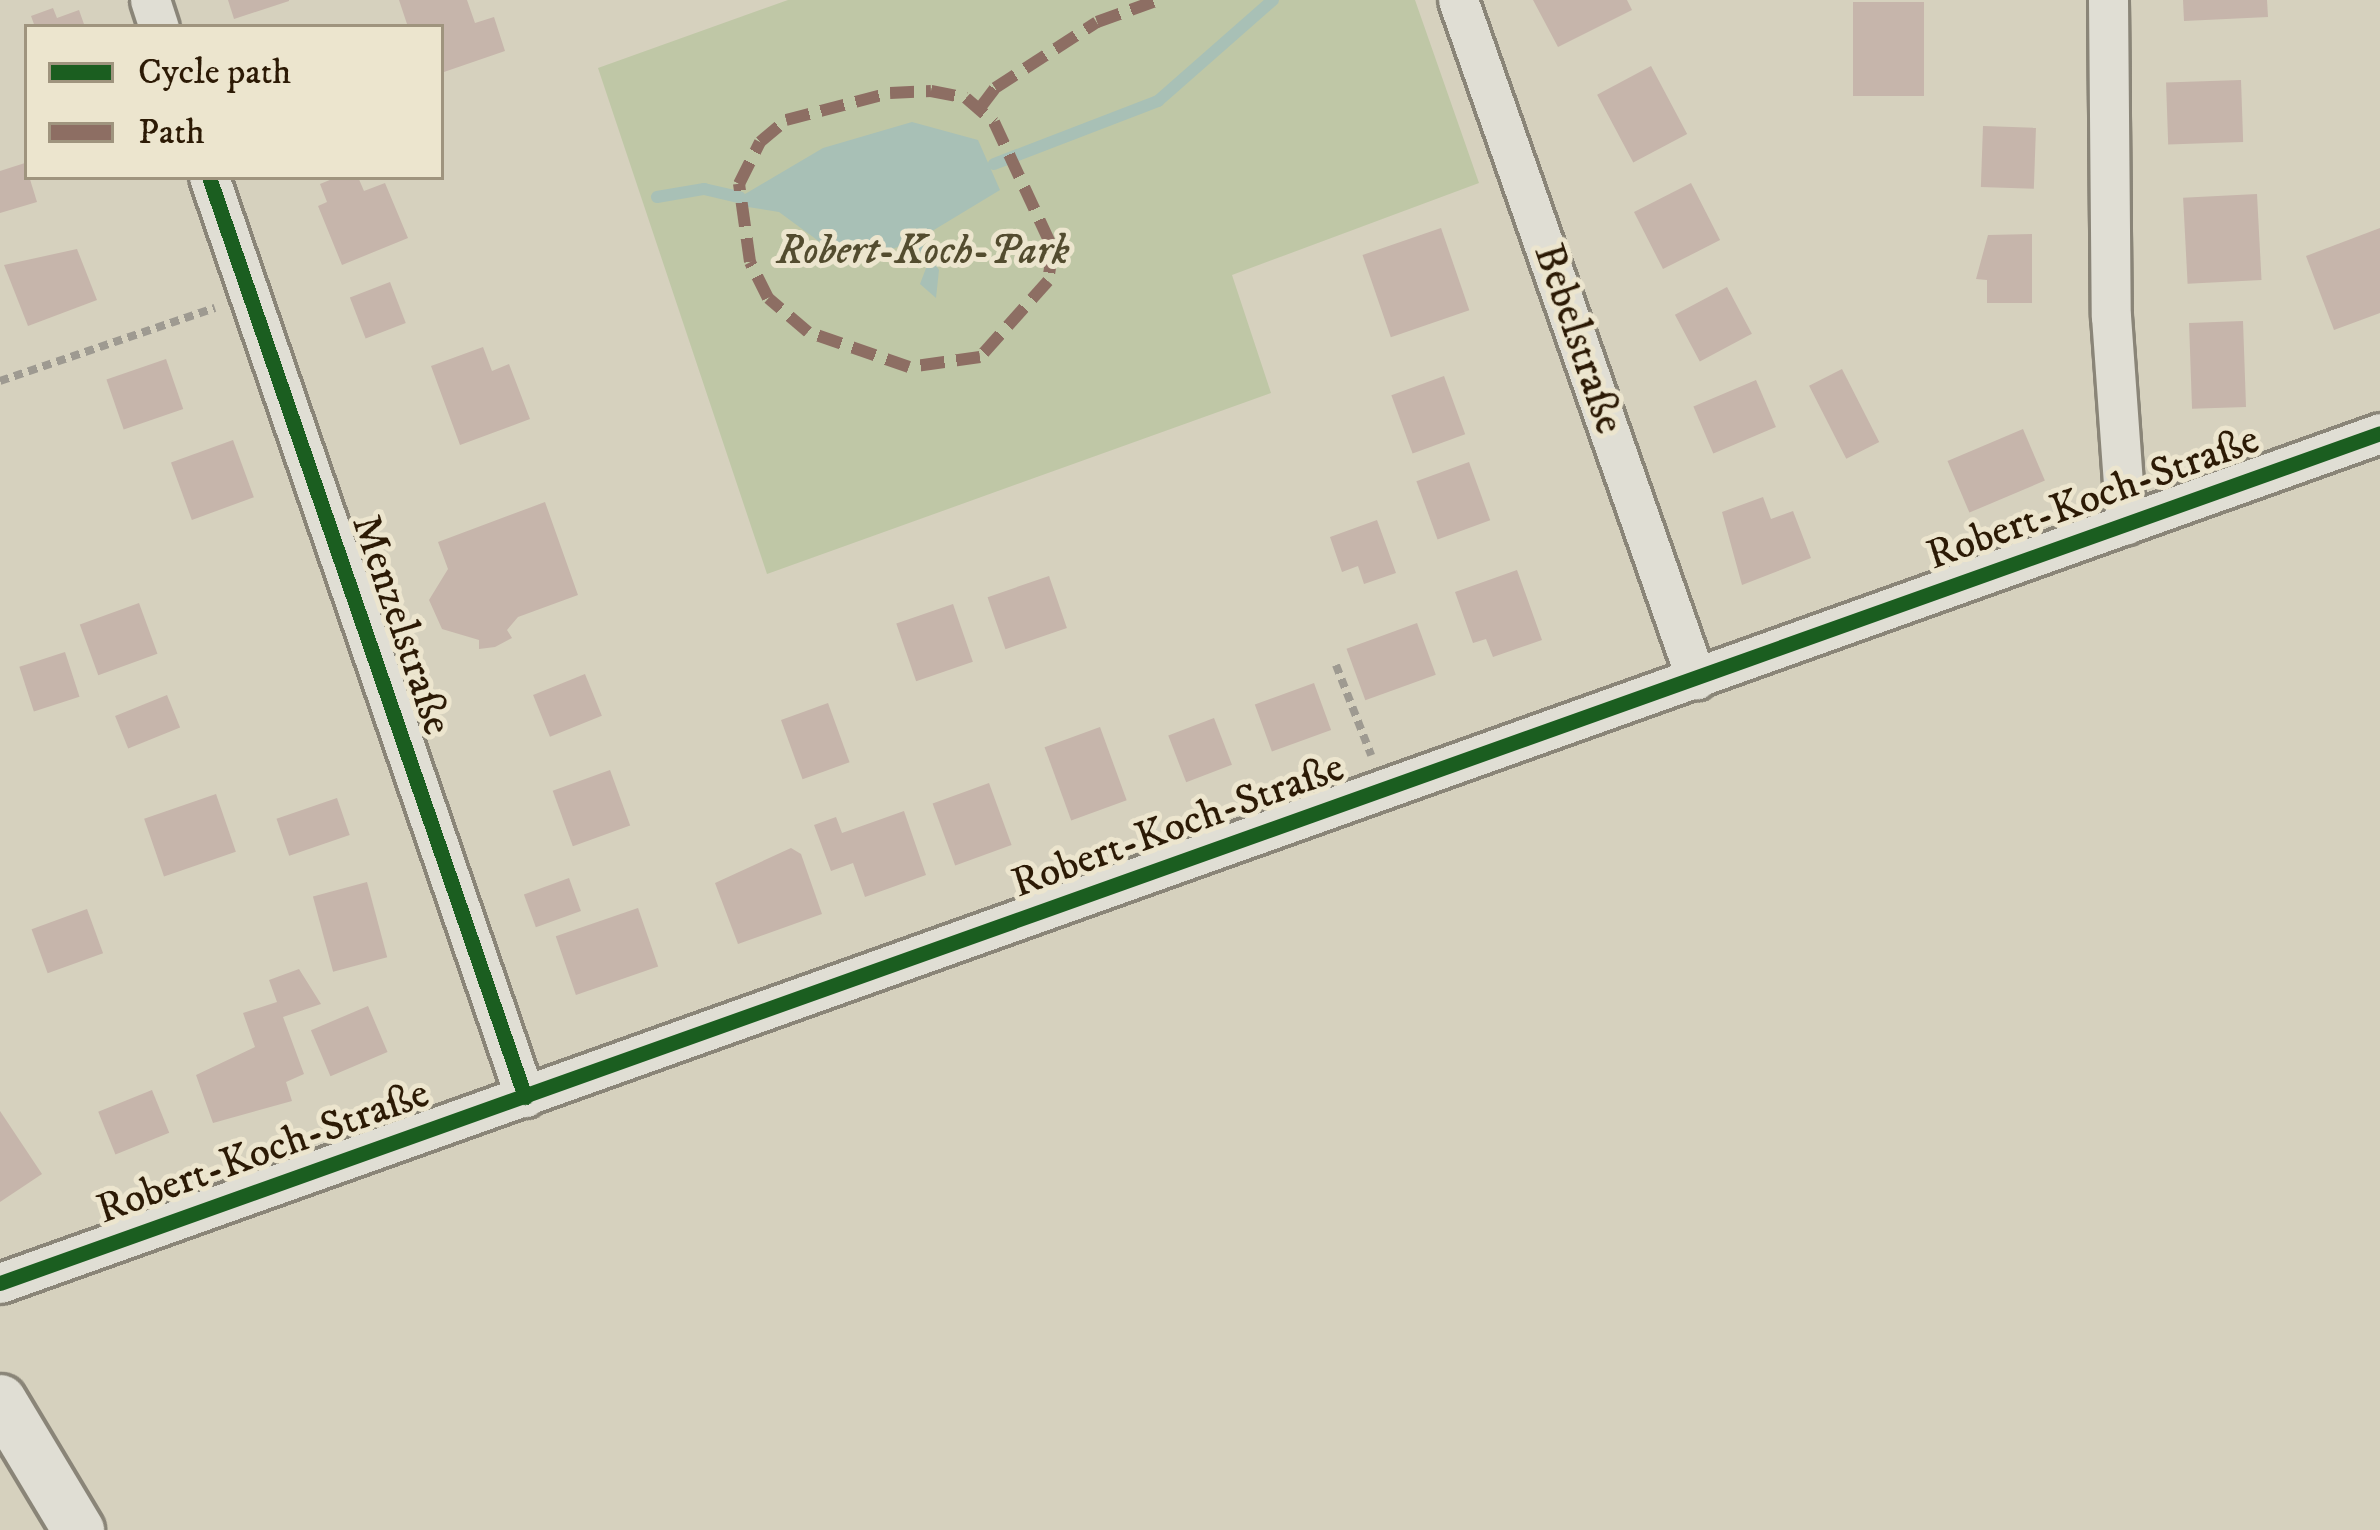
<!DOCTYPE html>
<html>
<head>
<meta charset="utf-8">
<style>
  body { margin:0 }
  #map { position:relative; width:2380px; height:1530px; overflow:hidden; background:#d6d1be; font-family:"IM FELL DW Pica",serif }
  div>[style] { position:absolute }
  .green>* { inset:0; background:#bfc7a6 }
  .water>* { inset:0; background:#a8c0b6 }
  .stream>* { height:12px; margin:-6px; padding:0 6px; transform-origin:6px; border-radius:6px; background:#a8c0b6 }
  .building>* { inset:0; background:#c6b5ab; transform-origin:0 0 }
  .path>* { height:8px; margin-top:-4px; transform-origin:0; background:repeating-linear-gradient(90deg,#9e9a91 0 9px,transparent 0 15px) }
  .roads { filter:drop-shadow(3px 0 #8a8578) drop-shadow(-3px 0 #8a8578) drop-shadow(0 3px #8a8578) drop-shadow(0 -3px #8a8578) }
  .minor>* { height:39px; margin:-19.5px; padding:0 19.5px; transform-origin:19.5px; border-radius:19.5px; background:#e0ded4 }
  .tertiary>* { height:51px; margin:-25.5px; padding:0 25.5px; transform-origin:25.5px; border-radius:25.5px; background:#e0ded4 }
  .quiet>* { height:12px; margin-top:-6px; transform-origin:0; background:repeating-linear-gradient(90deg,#8d6e63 0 24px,transparent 0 36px) }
  .cycleway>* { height:15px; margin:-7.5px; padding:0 7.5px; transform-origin:7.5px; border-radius:7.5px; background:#1b5e20 }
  span { translate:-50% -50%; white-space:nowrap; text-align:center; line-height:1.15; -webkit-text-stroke:10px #ece5ce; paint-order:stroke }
  .park-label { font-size:42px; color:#534c2f; font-style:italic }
  .street-label { font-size:42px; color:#2c1a05 }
  .legend { position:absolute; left:24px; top:24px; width:420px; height:156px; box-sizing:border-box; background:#ece5ce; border:3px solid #9f947e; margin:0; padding:15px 21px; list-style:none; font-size:36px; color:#2c1a05 }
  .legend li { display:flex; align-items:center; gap:24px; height:60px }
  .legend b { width:60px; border:3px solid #9f947e }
</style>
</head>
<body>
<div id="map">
  <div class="green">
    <div style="clip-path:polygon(788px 0,1415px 0,1479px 183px,1232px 275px,1271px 393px,767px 574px,598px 68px)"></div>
  </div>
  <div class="water">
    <div style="clip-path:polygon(912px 122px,978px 140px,1000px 190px,919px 239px,939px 270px,936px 298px,920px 284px,928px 263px,913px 241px,864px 260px,843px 259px,779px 212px,748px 207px,740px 197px,823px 148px)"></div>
  </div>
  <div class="stream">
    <div style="left:994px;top:164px;width:176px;rotate:-21deg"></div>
    <div style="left:1158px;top:101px;width:153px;rotate:-41.3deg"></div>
    <div style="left:657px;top:197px;width:48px;rotate:-9.7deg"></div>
    <div style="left:704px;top:189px;width:37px;rotate:13deg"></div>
  </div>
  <div class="building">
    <div style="clip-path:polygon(228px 0,289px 0,289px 1px,234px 19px)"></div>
    <div style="clip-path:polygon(399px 0,467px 0,475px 23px,494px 17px,505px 51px,441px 73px,441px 27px,408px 27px)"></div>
    <div style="clip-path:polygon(1533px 0,1627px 0,1632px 10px,1558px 47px)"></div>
    <div style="clip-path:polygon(2183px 0,2267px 0,2268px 17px,2184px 21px)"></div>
    <div style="left:1924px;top:2px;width:94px;height:71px;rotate:90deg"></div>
    <div style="clip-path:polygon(53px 8px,57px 18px,79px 10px,85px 27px,35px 27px,31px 16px)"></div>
    <div style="left:1651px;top:66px;width:77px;height:61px;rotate:62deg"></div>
    <div style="left:2241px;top:80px;width:62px;height:75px;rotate:88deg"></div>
    <div style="left:1983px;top:126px;width:53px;height:61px;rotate:2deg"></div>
    <div style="clip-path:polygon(25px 163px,37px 202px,0 213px,0 171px)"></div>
    <div style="clip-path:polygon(337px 177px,358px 177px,364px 191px,385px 183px,408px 238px,342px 265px,318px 206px,327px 202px,320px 184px)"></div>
    <div style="left:1691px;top:183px;width:64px;height:64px;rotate:63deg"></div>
    <div style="left:2257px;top:194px;width:86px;height:74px;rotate:87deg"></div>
    <div style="left:1441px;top:228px;width:87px;height:83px;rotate:71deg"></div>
    <div style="clip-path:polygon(2380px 228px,2380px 313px,2334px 330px,2306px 256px)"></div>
    <div style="clip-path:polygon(2032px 234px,2032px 303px,1987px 303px,1987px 280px,1976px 279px,1988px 235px)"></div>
    <div style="clip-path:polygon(77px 249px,97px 300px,28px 326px,4px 265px)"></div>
    <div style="left:390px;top:282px;width:44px;height:43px;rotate:69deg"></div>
    <div style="left:1727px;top:287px;width:53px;height:59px;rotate:62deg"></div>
    <div style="left:2243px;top:321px;width:86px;height:54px;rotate:88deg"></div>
    <div style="clip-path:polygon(483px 347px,492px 371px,509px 364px,530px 419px,460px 445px,431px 366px)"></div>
    <div style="left:166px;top:359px;width:53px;height:63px;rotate:71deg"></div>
    <div style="left:1842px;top:369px;width:82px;height:37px;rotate:63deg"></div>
    <div style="left:1444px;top:376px;width:62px;height:56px;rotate:70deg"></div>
    <div style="left:1756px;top:380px;width:51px;height:68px;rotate:67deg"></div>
    <div style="left:2023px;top:429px;width:56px;height:82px;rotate:67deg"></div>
    <div style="left:233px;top:440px;width:61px;height:66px;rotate:70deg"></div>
    <div style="left:1469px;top:462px;width:62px;height:56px;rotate:70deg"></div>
    <div style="clip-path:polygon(1763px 497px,1771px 519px,1793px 511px,1811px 558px,1742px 585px,1722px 512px)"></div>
    <div style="clip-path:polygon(545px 502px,578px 595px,518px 617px,507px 630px,512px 638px,495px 647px,479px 649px,479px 640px,442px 629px,429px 600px,448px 569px,438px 542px)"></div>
    <div style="clip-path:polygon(1377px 520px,1396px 573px,1364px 584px,1358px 566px,1342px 572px,1330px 537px)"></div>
    <div style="clip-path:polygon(1517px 570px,1542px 640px,1493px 657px,1486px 639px,1473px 643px,1455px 592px)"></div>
    <div style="left:1049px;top:576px;width:55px;height:65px;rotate:71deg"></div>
    <div style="left:139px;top:603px;width:54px;height:63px;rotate:70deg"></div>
    <div style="left:953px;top:604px;width:61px;height:60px;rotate:71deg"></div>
    <div style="left:1417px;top:623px;width:55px;height:75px;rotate:70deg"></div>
    <div style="left:65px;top:652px;width:47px;height:48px;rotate:72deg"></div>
    <div style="left:585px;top:674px;width:45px;height:56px;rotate:68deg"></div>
    <div style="left:1314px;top:683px;width:50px;height:63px;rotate:70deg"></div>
    <div style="left:167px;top:695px;width:35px;height:56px;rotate:68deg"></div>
    <div style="left:828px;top:703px;width:63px;height:50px;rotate:70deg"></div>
    <div style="left:1214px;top:718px;width:50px;height:49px;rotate:69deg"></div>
    <div style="left:1100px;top:727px;width:78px;height:59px;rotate:70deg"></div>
    <div style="left:610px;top:770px;width:59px;height:61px;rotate:70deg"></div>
    <div style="left:989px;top:783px;width:66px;height:60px;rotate:70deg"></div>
    <div style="left:216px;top:794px;width:61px;height:76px;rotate:71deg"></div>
    <div style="left:337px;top:798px;width:39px;height:64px;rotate:71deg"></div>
    <div style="clip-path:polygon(904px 811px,926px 875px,865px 897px,853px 863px,831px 871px,814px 825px,836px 817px,842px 833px)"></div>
    <div style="clip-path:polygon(791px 848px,801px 854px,822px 914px,738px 944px,715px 883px)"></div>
    <div style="left:569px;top:878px;width:35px;height:48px;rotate:70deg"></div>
    <div style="left:367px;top:882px;width:78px;height:56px;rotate:75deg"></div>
    <div style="left:638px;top:908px;width:62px;height:87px;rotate:71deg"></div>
    <div style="left:87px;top:909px;width:47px;height:59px;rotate:70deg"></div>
    <div style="clip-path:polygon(299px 969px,321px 1004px,283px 1017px,304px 1074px,286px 1082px,292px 1101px,213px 1123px,196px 1075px,255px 1047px,243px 1013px,277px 1002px,269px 980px)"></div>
    <div style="left:368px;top:1006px;width:50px;height:62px;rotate:67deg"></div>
    <div style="left:152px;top:1090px;width:46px;height:58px;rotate:68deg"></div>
    <div style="clip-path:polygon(0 1111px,42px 1174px,0 1202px)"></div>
  </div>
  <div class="path">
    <div style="left:0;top:381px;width:227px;rotate:-18.8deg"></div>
    <div style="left:1336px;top:665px;width:97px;rotate:68.7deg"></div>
  </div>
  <div class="roads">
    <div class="minor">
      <div style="left:150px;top:0;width:28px;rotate:72deg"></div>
      <div style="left:1458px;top:0;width:720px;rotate:70.68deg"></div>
      <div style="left:2108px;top:0;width:316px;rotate:89.5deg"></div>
      <div style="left:2111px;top:316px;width:209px;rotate:85.9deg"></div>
      <div style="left:209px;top:177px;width:973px;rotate:71.04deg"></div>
      <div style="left:0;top:1283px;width:2527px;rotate:-19.65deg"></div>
    </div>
    <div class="tertiary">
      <div style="left:0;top:1400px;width:152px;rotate:59deg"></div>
    </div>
  </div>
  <div class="quiet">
    <div style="left:931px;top:91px;width:36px;rotate:11deg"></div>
    <div style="left:966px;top:98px;width:37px;rotate:41deg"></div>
    <div style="left:994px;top:122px;width:140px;rotate:65.1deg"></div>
    <div style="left:1053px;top:249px;width:32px;rotate:99deg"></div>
    <div style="left:1048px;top:281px;width:102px;rotate:131.8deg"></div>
    <div style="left:980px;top:357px;width:72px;rotate:172deg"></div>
    <div style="left:909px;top:367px;width:107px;rotate:-160.9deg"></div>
    <div style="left:808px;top:332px;width:52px;rotate:-139.6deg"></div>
    <div style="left:768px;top:298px;width:40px;rotate:-116.6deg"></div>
    <div style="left:750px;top:262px;width:79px;rotate:-98deg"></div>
    <div style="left:739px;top:184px;width:47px;rotate:-63.4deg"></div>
    <div style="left:760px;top:142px;width:34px;rotate:-40deg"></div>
    <div style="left:786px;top:120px;width:107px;rotate:-14.6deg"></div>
    <div style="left:890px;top:93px;width:41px;rotate:-2.8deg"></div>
    <div style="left:980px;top:108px;width:25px;rotate:-53deg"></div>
    <div style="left:995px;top:88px;width:121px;rotate:-32.9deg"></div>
    <div style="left:1097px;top:22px;width:65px;rotate:-19.8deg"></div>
  </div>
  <div class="cycleway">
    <div style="left:209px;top:177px;width:973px;rotate:71.04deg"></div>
    <div style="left:0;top:1283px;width:2527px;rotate:-19.65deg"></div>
  </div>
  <div class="park-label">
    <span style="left:923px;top:251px">Robert-Koch-Park</span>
  </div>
  <div class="street-label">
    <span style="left:1578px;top:339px;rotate:71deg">Bebelstraße</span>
    <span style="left:2093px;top:498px;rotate:-20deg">Robert-Koch-Straße</span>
    <span style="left:401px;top:625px;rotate:71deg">Menzelstraße</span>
    <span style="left:1178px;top:826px;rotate:-20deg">Robert-Koch-Straße</span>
    <span style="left:263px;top:1152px;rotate:-20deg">Robert-Koch-Straße</span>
  </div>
  <ul class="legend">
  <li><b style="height:15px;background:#1b5e20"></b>Cycle path</li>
  <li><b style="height:15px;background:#8d6e63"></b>Path</li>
  </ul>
</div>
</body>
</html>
